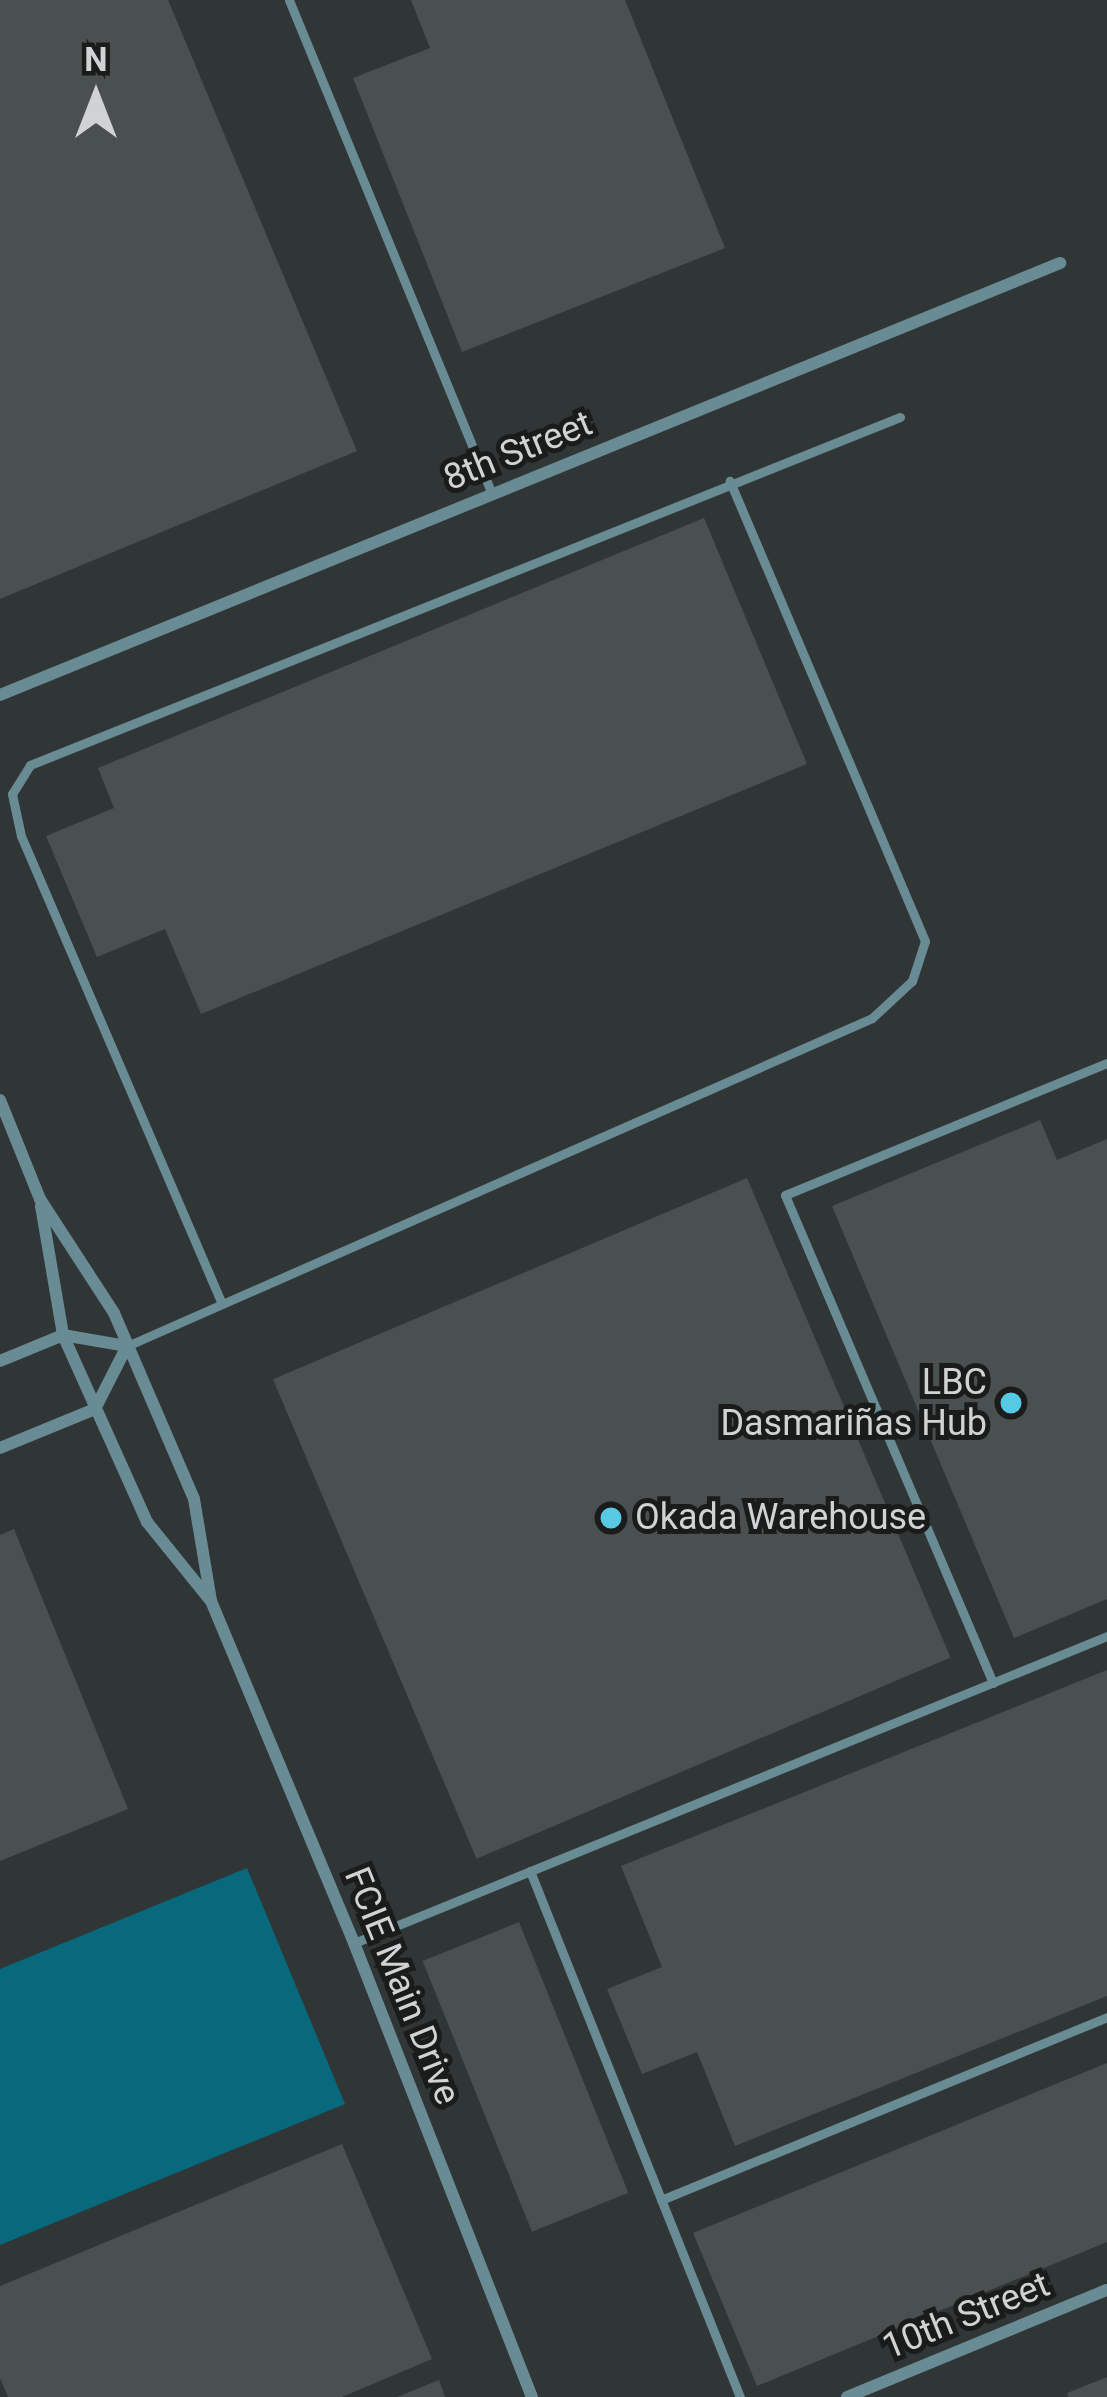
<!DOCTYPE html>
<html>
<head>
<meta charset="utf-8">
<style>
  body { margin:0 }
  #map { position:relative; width:1107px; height:2397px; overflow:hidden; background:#303536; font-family:Roboto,sans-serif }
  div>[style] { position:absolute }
  .green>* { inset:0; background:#08697c }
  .building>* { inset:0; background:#4a4f50; transform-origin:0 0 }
  .lane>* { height:9px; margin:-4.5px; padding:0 4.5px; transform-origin:4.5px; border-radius:4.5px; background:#698b94 }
  .street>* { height:12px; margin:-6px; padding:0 6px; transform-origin:6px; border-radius:6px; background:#698b94 }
  .dots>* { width:33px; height:33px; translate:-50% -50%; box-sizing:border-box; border:6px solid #1a1c1c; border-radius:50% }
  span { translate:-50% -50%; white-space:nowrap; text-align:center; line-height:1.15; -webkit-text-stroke:10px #1a1c1c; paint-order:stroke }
  .street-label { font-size:36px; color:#d0d2d3 }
  .poi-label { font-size:36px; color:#d0d2d3 }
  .right { translate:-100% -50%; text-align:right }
  .left { translate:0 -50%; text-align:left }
  .north { position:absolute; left:36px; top:36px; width:120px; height:120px; -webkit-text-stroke:9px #1a1c1c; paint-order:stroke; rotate:0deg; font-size:33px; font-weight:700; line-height:48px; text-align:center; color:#d0d2d3 }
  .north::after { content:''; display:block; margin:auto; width:42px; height:54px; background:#d0d2d3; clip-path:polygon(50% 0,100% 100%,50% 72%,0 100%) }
</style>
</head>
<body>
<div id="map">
  <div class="green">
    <div style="clip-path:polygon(247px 1868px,345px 2104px,0 2245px,0 1969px)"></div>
  </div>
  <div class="building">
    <div style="clip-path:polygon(0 0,168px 0,357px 451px,0 599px)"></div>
    <div style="clip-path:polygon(411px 0,625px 0,725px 248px,462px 352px,353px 78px,430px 48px)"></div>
    <div style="clip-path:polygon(704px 518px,807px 764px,201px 1014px,165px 929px,97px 957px,46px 836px,114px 808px,98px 768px)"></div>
    <div style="clip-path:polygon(1040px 1120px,1057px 1160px,1107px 1139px,1107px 1599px,1014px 1638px,832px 1206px)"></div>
    <div style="left:747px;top:1178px;width:521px;height:515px;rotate:67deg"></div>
    <div style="clip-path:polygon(14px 1529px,128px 1809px,0 1861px,0 1535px)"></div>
    <div style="clip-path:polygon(1107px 1670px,1107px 1996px,735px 2146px,697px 2052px,642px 2074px,607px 1989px,662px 1967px,621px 1866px)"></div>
    <div style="left:519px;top:1922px;width:292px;height:104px;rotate:68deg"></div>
    <div style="clip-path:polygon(1107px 2063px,1107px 2242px,757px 2386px,693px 2233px)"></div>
    <div style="clip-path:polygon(342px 2144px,432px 2359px,342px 2397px,8px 2397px,0 2378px,0 2286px)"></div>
    <div style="clip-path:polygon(1107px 2377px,1107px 2397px,1068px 2397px,1067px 2393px)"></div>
    <div style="clip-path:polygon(439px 2380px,445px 2397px,397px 2397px)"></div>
  </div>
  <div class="lane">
    <div style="left:289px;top:0;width:534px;rotate:67.66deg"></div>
    <div style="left:222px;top:1304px;width:509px;rotate:-113.24deg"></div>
    <div style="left:21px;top:836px;width:43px;rotate:-102.1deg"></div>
    <div style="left:12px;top:794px;width:34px;rotate:-58deg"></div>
    <div style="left:30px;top:765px;width:937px;rotate:-21.8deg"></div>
    <div style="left:127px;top:1346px;width:814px;rotate:-23.76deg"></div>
    <div style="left:872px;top:1018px;width:54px;rotate:-42.8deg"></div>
    <div style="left:912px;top:981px;width:42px;rotate:-72deg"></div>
    <div style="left:925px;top:941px;width:500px;rotate:-113deg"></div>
    <div style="left:993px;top:1683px;width:530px;rotate:-113.09deg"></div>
    <div style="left:785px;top:1195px;width:348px;rotate:-22.3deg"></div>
    <div style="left:530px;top:1871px;width:566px;rotate:68.24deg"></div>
    <div style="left:354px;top:1943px;width:813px;rotate:-22.18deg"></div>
    <div style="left:661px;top:2200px;width:482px;rotate:-22.3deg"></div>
  </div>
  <div class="street">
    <div style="left:0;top:695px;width:1145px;rotate:-22.17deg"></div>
    <div style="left:0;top:1100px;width:107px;rotate:68deg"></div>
    <div style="left:40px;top:1199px;width:136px;rotate:57deg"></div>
    <div style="left:114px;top:1313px;width:202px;rotate:66.7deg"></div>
    <div style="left:194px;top:1499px;width:103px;rotate:80.5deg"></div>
    <div style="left:211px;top:1601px;width:371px;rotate:67.3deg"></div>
    <div style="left:354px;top:1943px;width:488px;rotate:68.6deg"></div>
    <div style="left:41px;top:1206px;width:131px;rotate:80.3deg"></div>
    <div style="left:63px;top:1335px;width:205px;rotate:65.8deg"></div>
    <div style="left:147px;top:1522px;width:100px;rotate:51.1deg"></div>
    <div style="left:0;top:1361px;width:68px;rotate:-22.4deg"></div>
    <div style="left:63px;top:1335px;width:65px;rotate:9.8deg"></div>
    <div style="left:0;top:1448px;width:103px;rotate:-22.3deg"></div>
    <div style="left:95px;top:1409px;width:71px;rotate:-63.1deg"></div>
    <div style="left:847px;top:2397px;width:281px;rotate:-22.4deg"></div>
  </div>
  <div class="dots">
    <div style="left:1011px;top:1403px;background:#58c9e3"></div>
    <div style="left:611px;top:1518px;background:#58c9e3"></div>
  </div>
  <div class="street-label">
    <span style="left:518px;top:451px;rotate:-22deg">8th Street</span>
    <span style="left:402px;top:1986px;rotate:68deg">FCIE Main Drive</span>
    <span style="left:966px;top:2316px;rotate:-22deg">10th Street</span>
  </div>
  <div class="poi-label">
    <span class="right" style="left:987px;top:1403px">LBC<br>Dasmariñas Hub</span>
    <span class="left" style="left:635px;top:1518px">Okada Warehouse</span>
  </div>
  <div class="north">N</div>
</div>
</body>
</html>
